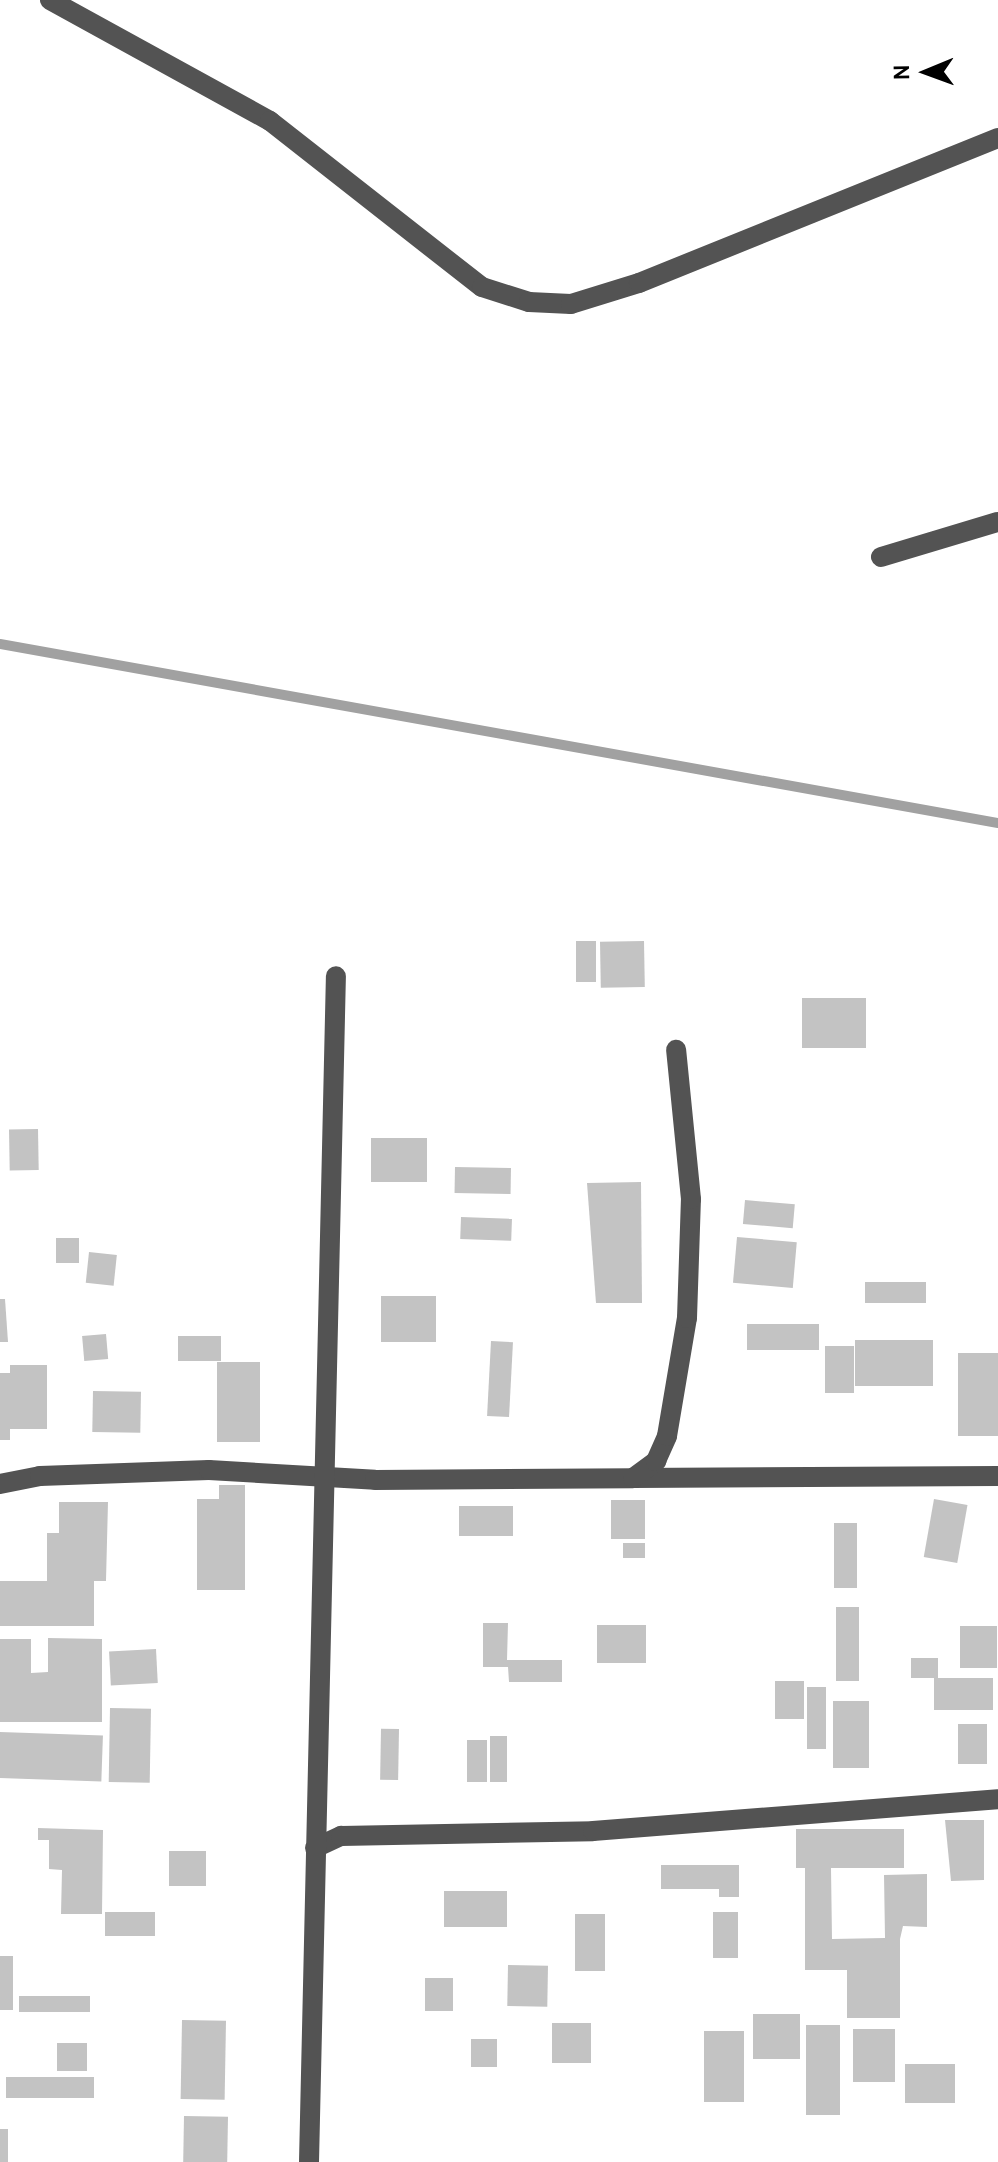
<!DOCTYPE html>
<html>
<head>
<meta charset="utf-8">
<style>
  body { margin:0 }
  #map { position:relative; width:998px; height:2162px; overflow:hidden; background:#fff; font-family:Cabin,sans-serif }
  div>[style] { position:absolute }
  .stream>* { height:10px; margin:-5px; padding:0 5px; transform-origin:5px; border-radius:5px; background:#a1a1a1 }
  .building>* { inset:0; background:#c3c3c3; transform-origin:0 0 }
  .minor>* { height:20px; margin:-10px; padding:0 10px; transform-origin:10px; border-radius:10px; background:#535353 }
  span { translate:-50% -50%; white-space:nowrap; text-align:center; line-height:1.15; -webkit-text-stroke:8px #fff; paint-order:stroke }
  .north { position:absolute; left:886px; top:32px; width:80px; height:80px; -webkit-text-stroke:6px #fff; paint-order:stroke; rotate:269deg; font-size:22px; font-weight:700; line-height:32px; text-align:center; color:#000 }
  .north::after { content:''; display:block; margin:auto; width:28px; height:36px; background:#000; clip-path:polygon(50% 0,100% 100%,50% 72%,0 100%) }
</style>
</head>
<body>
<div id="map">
  <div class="stream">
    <div style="left:0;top:644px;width:1014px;rotate:10.17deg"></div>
  </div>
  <div class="building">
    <div style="left:576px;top:941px;width:20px;height:41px"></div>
    <div style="left:644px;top:941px;width:46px;height:44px;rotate:89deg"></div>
    <div style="left:866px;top:998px;width:50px;height:64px;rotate:90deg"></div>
    <div style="left:38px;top:1129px;width:41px;height:29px;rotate:89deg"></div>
    <div style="left:371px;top:1138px;width:56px;height:44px"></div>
    <div style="left:455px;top:1167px;width:56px;height:26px;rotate:1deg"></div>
    <div style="clip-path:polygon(641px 1182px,642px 1303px,596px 1303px,587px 1183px)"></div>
    <div style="left:745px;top:1200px;width:50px;height:24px;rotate:5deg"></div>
    <div style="left:461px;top:1217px;width:51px;height:22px;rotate:2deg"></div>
    <div style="left:737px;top:1237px;width:60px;height:46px;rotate:5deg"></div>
    <div style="left:56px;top:1238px;width:23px;height:25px"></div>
    <div style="left:89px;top:1252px;width:28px;height:31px;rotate:6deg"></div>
    <div style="left:926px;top:1282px;width:21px;height:61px;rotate:90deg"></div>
    <div style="left:381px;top:1296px;width:55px;height:46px"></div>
    <div style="clip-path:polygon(0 1299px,5px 1299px,8px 1342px,0 1342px)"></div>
    <div style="left:747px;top:1324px;width:72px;height:26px"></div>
    <div style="left:106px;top:1334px;width:25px;height:24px;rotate:85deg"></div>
    <div style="left:178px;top:1336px;width:43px;height:25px"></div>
    <div style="left:933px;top:1340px;width:46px;height:78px;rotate:90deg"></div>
    <div style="left:491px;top:1341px;width:22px;height:75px;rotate:3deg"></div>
    <div style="left:854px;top:1346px;width:47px;height:29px;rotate:90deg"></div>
    <div style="left:958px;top:1353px;width:40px;height:83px"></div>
    <div style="left:260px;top:1362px;width:80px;height:43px;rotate:90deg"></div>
    <div style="clip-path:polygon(10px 1365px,47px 1365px,47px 1429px,10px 1429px,10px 1440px,0 1440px,0 1373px,10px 1373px)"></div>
    <div style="left:93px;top:1391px;width:48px;height:41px;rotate:1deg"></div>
    <div style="clip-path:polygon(219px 1485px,245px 1485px,245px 1590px,197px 1590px,197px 1499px,219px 1499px)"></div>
    <div style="left:934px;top:1499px;width:34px;height:59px;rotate:10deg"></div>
    <div style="left:611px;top:1500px;width:34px;height:39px"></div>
    <div style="clip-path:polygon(59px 1502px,108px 1502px,106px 1581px,94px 1581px,94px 1626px,0 1626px,0 1581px,47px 1581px,47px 1533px,59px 1533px)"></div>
    <div style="left:459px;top:1506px;width:54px;height:30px"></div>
    <div style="left:834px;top:1523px;width:23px;height:65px"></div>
    <div style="left:623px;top:1543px;width:22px;height:15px"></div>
    <div style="left:836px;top:1607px;width:23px;height:74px"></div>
    <div style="clip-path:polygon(483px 1623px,508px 1623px,507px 1660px,562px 1660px,562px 1682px,509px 1682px,508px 1667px,483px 1667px)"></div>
    <div style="left:646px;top:1625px;width:38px;height:49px;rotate:90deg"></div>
    <div style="left:960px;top:1626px;width:37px;height:42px"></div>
    <div style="clip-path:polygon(48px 1638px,102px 1639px,102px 1722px,0 1722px,0 1639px,31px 1639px,31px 1673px,48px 1672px)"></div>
    <div style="left:156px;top:1649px;width:34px;height:47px;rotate:87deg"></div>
    <div style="clip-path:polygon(911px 1658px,938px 1658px,938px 1678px,993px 1678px,993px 1710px,934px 1710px,934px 1678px,911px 1678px)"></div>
    <div style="left:804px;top:1681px;width:38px;height:29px;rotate:90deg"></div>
    <div style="left:826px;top:1687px;width:62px;height:19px;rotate:90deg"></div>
    <div style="left:869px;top:1701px;width:67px;height:36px;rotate:90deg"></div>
    <div style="left:110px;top:1708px;width:41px;height:74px;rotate:1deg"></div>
    <div style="left:958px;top:1724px;width:29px;height:40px"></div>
    <div style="left:399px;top:1729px;width:51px;height:18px;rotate:91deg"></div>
    <div style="left:0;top:1732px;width:103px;height:46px;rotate:2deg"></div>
    <div style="left:490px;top:1736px;width:17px;height:46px"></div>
    <div style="left:467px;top:1740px;width:20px;height:42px"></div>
    <div style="clip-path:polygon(945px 1820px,984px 1820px,984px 1880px,951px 1881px)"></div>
    <div style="clip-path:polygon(38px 1828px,103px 1830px,102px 1914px,61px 1914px,62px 1870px,49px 1869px,49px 1840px,38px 1840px)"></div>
    <div style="clip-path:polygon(796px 1829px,904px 1829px,904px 1868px,831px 1868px,832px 1939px,885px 1938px,884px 1875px,927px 1874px,927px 1927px,903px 1926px,900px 1939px,900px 2018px,847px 2018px,847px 1970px,805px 1970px,805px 1868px,796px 1868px)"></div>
    <div style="left:169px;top:1851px;width:37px;height:35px"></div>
    <div style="clip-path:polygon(661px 1865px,739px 1865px,739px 1897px,719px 1897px,719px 1889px,661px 1889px)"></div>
    <div style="left:444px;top:1891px;width:63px;height:36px"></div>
    <div style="left:105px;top:1912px;width:50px;height:24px"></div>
    <div style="left:738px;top:1912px;width:46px;height:25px;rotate:90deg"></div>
    <div style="left:575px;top:1914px;width:30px;height:57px"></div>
    <div style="left:0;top:1956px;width:13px;height:54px"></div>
    <div style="left:508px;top:1965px;width:40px;height:41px;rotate:1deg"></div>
    <div style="left:425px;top:1978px;width:28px;height:33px"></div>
    <div style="left:19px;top:1996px;width:71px;height:16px"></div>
    <div style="left:753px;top:2014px;width:47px;height:45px"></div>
    <div style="left:182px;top:2020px;width:44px;height:79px;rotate:1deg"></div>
    <div style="left:552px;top:2023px;width:39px;height:40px"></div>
    <div style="left:806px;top:2025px;width:34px;height:90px"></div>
    <div style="left:853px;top:2029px;width:42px;height:53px"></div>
    <div style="left:704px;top:2031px;width:40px;height:71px"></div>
    <div style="left:471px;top:2039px;width:26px;height:28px"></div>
    <div style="left:57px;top:2043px;width:30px;height:28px"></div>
    <div style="left:905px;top:2064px;width:50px;height:39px"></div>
    <div style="left:6px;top:2077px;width:88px;height:21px"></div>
    <div style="left:184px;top:2116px;width:44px;height:46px;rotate:1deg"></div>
    <div style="left:0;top:2129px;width:8px;height:33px"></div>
  </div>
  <div class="minor">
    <div style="left:50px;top:0;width:251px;rotate:28.8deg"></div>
    <div style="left:270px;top:121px;width:269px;rotate:38.1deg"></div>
    <div style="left:482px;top:287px;width:49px;rotate:17.7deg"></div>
    <div style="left:529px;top:302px;width:42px;rotate:2.7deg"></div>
    <div style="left:571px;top:304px;width:71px;rotate:-17.2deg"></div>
    <div style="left:639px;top:283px;width:387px;rotate:-22deg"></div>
    <div style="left:881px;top:557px;width:122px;rotate:-16.7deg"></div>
    <div style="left:633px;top:1478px;width:365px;rotate:-0.3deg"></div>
    <div style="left:0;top:1484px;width:41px;rotate:-11.3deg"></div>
    <div style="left:40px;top:1476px;width:169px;rotate:-2deg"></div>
    <div style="left:209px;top:1470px;width:166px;rotate:3.4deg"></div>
    <div style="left:375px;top:1480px;width:258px;rotate:-0.4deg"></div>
    <div style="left:633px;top:1478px;width:29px;rotate:-36deg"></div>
    <div style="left:656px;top:1461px;width:27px;rotate:-66deg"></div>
    <div style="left:667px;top:1436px;width:120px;rotate:-80.4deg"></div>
    <div style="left:687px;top:1318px;width:119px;rotate:-88.1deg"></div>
    <div style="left:691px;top:1199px;width:150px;rotate:-95.7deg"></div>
    <div style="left:315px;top:1848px;width:29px;rotate:-25deg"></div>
    <div style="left:341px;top:1836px;width:252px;rotate:-1.1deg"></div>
    <div style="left:593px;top:1831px;width:406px;rotate:-4.5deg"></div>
    <div style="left:309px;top:2162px;width:1186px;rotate:-88.7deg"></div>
  </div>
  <div class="north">N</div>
</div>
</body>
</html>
